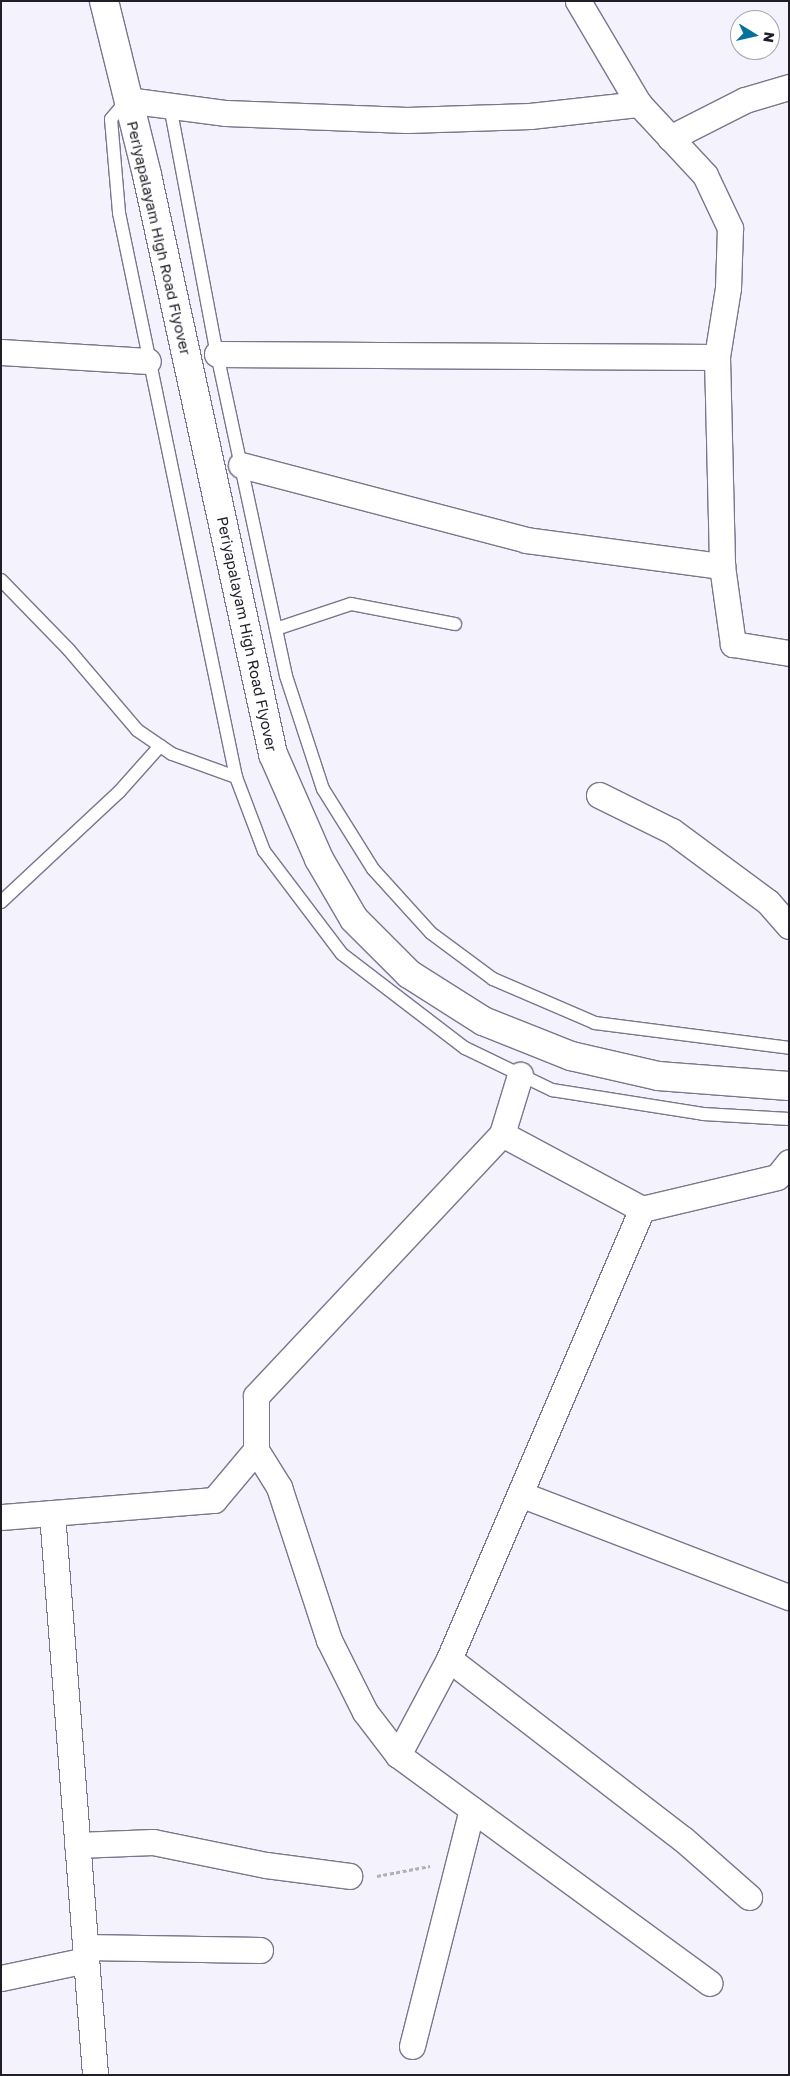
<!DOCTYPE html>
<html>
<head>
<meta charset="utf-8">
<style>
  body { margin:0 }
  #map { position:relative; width:790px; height:2076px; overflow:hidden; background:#f4f2fd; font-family:"Golos Text",sans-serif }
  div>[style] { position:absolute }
  .path>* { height:3px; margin-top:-1.5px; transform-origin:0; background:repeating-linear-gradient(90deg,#b1afb9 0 4px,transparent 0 6.5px) }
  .roads { filter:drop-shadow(1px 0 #7b758d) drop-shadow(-1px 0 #7b758d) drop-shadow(0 1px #7b758d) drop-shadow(0 -1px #7b758d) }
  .lane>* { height:12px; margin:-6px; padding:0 6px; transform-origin:6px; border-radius:6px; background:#fff }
  .street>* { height:25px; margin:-12.5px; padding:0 12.5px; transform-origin:12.5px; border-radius:12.5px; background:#fff }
  .primary>* { height:28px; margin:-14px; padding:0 14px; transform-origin:14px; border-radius:14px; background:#fff }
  span { translate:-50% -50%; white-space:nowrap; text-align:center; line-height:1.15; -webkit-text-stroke:4.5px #fff; paint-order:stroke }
  .street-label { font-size:15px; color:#211e28 }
  .frame { position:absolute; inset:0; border:2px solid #211e28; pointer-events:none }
  .north { position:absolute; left:730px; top:10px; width:50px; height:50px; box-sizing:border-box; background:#fff; border:1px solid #a6a5a9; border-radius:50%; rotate:99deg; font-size:14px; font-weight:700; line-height:20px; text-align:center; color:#211e28 }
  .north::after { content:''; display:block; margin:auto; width:18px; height:22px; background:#06709c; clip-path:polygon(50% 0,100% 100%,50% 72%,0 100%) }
</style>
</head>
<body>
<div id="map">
  <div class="path">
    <div style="left:377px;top:1876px;width:54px;rotate:-10.7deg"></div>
  </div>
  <div class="roads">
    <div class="lane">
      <div style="left:127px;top:100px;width:25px;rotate:130deg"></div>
      <div style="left:111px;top:119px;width:94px;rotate:85.1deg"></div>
      <div style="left:119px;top:213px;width:576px;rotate:78.28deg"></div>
      <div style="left:236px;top:777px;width:79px;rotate:69.3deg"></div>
      <div style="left:264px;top:851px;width:129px;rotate:52.9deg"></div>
      <div style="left:342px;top:954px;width:155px;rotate:37.4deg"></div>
      <div style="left:465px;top:1048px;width:97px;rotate:25.8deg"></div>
      <div style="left:552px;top:1090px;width:153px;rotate:9deg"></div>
      <div style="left:703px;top:1114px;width:86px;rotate:3.3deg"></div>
      <div style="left:170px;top:106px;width:252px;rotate:79.3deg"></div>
      <div style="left:217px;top:354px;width:329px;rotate:77.9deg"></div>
      <div style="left:286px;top:676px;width:119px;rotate:71.9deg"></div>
      <div style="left:323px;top:789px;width:94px;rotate:58deg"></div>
      <div style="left:373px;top:869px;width:86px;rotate:47.8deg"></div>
      <div style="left:431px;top:933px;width:77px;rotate:36.6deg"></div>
      <div style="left:493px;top:979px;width:111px;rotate:23.3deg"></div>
      <div style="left:595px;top:1023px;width:196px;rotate:7.3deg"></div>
      <div style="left:1px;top:580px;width:98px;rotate:45.8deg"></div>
      <div style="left:69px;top:650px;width:105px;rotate:49.6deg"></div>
      <div style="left:137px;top:730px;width:42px;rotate:34.4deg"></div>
      <div style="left:172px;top:754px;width:68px;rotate:19.8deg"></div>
      <div style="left:276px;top:629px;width:79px;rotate:-18.4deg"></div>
      <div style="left:351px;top:604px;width:106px;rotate:10.9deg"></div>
      <div style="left:1px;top:902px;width:161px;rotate:-43deg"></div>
      <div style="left:119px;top:792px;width:62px;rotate:-48.3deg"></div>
    </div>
    <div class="street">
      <div style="left:578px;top:1px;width:120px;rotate:59.4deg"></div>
      <div style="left:639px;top:104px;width:97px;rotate:47.1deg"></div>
      <div style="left:705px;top:175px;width:59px;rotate:64.7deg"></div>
      <div style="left:730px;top:228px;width:60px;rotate:91.9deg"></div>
      <div style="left:728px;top:288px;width:70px;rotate:99.1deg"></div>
      <div style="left:717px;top:357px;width:209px;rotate:88.6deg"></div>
      <div style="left:722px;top:566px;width:79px;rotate:82deg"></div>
      <div style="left:733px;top:644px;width:57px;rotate:9.1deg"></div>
      <div style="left:127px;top:100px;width:100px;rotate:7.5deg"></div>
      <div style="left:226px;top:113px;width:181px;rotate:2.2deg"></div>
      <div style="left:407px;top:120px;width:123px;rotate:-1.9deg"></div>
      <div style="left:530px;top:116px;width:110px;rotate:-6.3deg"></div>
      <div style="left:670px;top:138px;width:84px;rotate:-26.9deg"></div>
      <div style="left:745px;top:100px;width:46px;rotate:-16.5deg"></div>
      <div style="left:1px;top:352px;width:147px;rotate:3.5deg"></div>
      <div style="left:217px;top:354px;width:500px;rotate:0.34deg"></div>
      <div style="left:241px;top:465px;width:295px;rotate:14.7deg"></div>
      <div style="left:526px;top:540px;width:198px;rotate:7.6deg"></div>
      <div style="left:599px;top:795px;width:81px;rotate:26.3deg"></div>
      <div style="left:672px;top:831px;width:119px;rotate:36.5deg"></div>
      <div style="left:768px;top:902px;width:32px;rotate:49deg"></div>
      <div style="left:502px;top:1134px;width:159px;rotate:28.2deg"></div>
      <div style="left:642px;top:1209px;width:139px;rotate:-13.3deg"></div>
      <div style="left:777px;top:1177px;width:19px;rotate:-51deg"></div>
      <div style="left:256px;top:1450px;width:44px;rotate:58.1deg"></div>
      <div style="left:279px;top:1487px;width:161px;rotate:71.9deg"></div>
      <div style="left:329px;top:1640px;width:80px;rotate:63.4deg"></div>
      <div style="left:365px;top:1712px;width:54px;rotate:52.5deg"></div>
      <div style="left:398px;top:1755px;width:386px;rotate:36.2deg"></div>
      <div style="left:520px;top:1494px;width:288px;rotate:21deg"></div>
      <div style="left:52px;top:1513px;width:564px;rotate:85.62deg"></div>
      <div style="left:1px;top:1517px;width:214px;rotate:-4.6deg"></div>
      <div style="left:214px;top:1500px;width:65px;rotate:-50deg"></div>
      <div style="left:256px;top:1450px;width:54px;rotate:-90deg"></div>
      <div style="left:256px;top:1396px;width:359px;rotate:-46.8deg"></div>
      <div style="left:502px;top:1134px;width:62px;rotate:-73deg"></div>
      <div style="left:449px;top:1659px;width:295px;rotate:37.6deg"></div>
      <div style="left:683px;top:1839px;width:88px;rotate:41.3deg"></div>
      <div style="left:398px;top:1755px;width:109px;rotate:-62deg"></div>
      <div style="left:449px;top:1659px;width:490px;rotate:-66.8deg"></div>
      <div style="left:77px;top:1845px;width:76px;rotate:-2.3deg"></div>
      <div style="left:153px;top:1842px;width:115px;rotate:11.5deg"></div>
      <div style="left:266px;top:1865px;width:84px;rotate:7.5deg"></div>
      <div style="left:85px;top:1947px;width:175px;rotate:1deg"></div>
      <div style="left:1px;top:1978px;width:87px;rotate:-12deg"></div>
      <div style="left:412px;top:2046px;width:244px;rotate:-75.8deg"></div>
    </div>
    <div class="primary">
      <div style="left:104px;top:1px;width:179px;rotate:76.1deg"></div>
      <div style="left:147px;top:175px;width:593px;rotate:77.72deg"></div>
      <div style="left:273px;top:754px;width:115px;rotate:66.3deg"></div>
      <div style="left:319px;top:859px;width:69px;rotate:59.7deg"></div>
      <div style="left:354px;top:919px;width:78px;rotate:45deg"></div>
      <div style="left:409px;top:974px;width:88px;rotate:32.4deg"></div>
      <div style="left:483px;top:1021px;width:95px;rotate:21.7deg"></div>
      <div style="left:571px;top:1056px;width:89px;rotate:12.9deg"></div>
      <div style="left:658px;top:1076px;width:131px;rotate:4.4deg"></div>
    </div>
  </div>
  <div class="street-label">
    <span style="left:159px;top:238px;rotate:77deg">Periyapalayam High Road Flyover</span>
    <span style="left:247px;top:634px;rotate:78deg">Periyapalayam High Road Flyover</span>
  </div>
  <div class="frame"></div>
  <div class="north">N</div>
</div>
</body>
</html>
